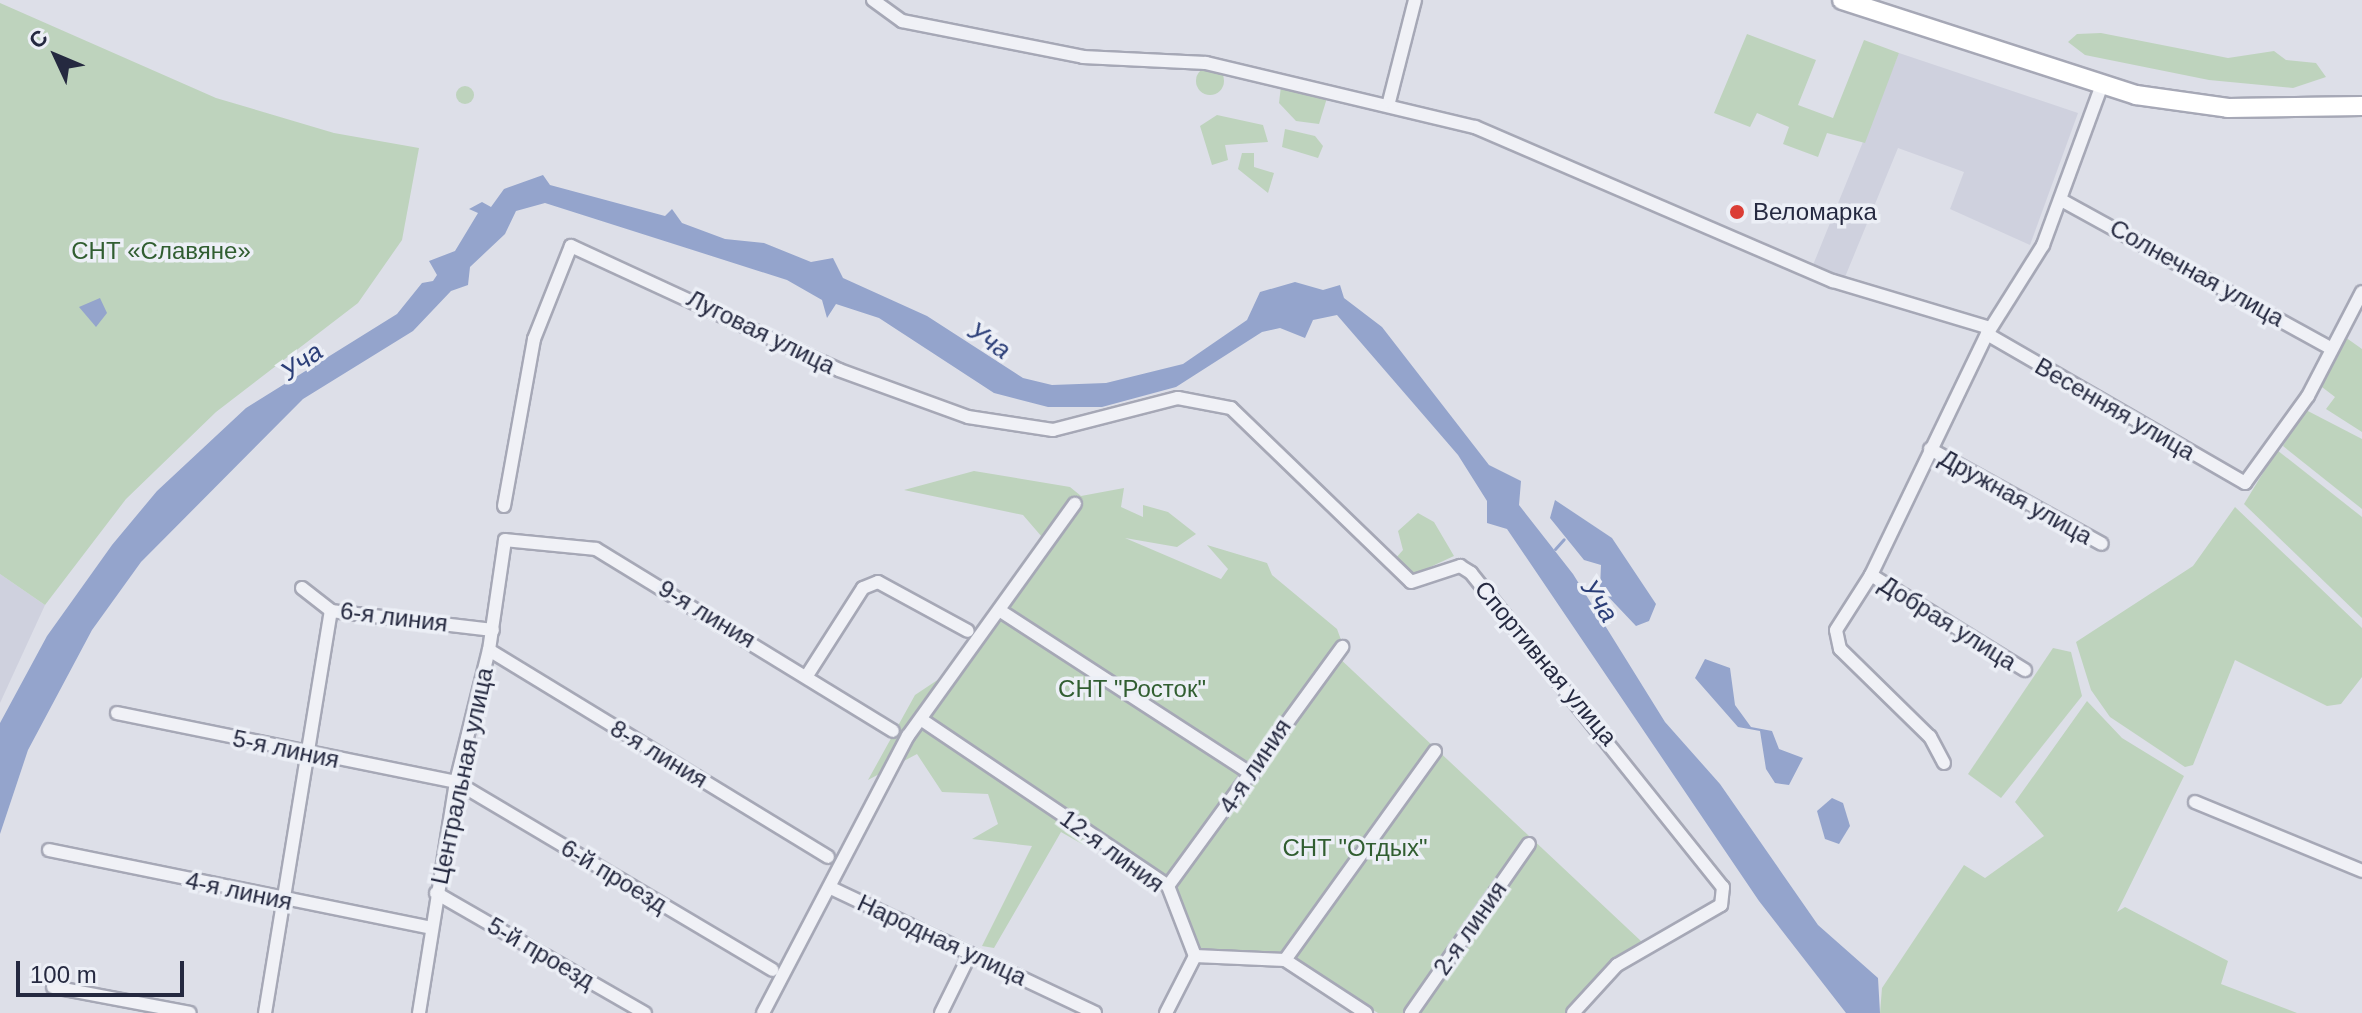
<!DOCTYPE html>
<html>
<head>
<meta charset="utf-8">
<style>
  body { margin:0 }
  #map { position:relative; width:2362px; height:1013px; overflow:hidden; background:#dddfe8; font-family:Arial,sans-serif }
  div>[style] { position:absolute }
  .built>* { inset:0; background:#cfd1de }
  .green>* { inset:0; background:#bed3bd }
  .round { border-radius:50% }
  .water>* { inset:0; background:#94a4cc }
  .stream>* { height:3px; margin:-1.5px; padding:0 1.5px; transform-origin:1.5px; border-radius:1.5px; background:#94a4cc }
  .roads { filter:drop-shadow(2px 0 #a6a8b6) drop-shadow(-2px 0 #a6a8b6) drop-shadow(0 2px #a6a8b6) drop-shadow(0 -2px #a6a8b6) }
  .street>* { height:12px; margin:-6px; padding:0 6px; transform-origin:6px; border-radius:6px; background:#f0f1f6 }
  .secondary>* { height:18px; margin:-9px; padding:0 9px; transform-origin:9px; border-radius:9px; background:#fff }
  .dots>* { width:22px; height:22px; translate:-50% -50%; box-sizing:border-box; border:4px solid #eceff6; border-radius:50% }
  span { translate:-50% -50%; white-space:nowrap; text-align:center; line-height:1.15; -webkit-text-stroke:7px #eceff6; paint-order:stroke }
  .poi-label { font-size:24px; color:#252940 }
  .left { translate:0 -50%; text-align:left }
  .park-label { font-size:24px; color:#315e31 }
  .street-label { font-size:24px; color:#252940 }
  .water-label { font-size:26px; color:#2b3e78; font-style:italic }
  .north { position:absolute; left:16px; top:16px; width:80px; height:80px; -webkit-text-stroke:6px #eceff6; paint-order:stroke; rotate:314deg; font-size:22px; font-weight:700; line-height:32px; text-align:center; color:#252940 }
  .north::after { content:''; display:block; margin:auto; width:28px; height:36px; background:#252940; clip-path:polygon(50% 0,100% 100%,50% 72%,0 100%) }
  .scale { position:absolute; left:16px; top:961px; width:168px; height:36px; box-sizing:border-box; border:4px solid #252940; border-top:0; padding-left:10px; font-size:24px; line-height:28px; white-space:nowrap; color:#252940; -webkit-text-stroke:6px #eceff6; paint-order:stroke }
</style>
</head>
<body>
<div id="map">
  <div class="built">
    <div style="clip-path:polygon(1899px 53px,2078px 113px,2030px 245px,1950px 209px,1964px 172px,1898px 148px,1845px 277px,1813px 265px)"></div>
    <div style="clip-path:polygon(0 574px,45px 605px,0 703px)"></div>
  </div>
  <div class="green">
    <div style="clip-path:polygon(0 3px,216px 98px,334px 133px,419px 148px,402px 240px,358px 303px,216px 412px,126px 499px,45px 605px,0 574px)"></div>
    <div style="clip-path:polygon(2101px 33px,2228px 58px,2274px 51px,2286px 60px,2316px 63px,2326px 77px,2293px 88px,2209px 80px,2085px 55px,2068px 42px,2077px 34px)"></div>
    <div style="clip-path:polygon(1747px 34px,1816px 60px,1798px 105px,1833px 118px,1864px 40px,1899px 53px,1865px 143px,1827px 133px,1818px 157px,1783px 144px,1789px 127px,1757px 113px,1750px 127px,1714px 113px)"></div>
    <div class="round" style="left:1196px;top:67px;width:28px;height:28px"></div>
    <div class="round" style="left:456px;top:86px;width:18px;height:18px"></div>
    <div style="clip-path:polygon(1281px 86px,1327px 98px,1319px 124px,1296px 121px,1279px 103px)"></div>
    <div style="clip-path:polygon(1217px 115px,1263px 125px,1268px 142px,1225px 145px,1228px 160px,1212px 165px,1200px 126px)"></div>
    <div style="clip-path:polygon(1285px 129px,1315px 136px,1323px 146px,1318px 158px,1282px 147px)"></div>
    <div style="clip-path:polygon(1242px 153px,1254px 153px,1254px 167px,1274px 173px,1268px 193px,1238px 169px)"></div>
    <div style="clip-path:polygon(2345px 337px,2362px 349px,2362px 432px,2326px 409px,2335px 397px,2318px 384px)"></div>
    <div style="clip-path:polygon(2304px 409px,2362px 439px,2362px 509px,2283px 446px)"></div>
    <div style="clip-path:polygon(2277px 450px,2362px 517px,2362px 618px,2244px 504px)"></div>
    <div style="clip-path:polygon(974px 471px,1070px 487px,1081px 496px,1124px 488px,1121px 507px,1143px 517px,1143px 505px,1168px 512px,1196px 534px,1177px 547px,1125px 538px,1221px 579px,1228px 569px,1207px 545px,1267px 563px,1272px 575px,1337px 629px,1347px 656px,1332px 651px,1309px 679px,1168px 880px,1099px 834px,1089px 848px,1061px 832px,994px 948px,982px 946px,1032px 846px,972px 839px,998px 824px,988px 794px,942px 792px,917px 754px,868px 780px,915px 695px,939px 679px,1042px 537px,1023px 515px,904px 490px)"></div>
    <div style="clip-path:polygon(2235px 507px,2362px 628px,2362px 677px,2341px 704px,2327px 706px,2235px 660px,2193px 765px,2185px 767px,2110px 717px,2091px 690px,2076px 642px,2193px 566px)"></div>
    <div style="clip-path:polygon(1418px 513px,1434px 522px,1454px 556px,1413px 575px,1395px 559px,1403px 550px,1398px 531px)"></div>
    <div style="clip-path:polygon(2053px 648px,2071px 652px,2082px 696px,2001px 798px,1968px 774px)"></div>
    <div style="clip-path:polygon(1337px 656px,1642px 942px,1566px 1013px,1378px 1013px,1283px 954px,1197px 953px,1171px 886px)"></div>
    <div style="clip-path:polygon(2087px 701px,2122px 738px,2184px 776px,2117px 912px,2125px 907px,2228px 961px,2221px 984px,2297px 1013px,1880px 1013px,1882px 988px,1964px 865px,1985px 878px,2044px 836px,2015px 802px)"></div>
  </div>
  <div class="water">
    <div style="clip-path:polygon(543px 175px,550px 185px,665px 216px,672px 209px,682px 223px,725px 239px,764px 243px,811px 262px,833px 258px,843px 278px,927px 316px,1023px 378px,1052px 385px,1106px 383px,1183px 364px,1247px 320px,1260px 292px,1295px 282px,1323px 290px,1340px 285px,1344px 298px,1382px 327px,1489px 465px,1521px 481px,1519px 505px,1573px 574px,1665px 722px,1720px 784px,1818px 925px,1878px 978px,1880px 1013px,1846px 1013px,1759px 901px,1507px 529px,1487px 523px,1487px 501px,1458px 455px,1337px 315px,1313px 320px,1305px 338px,1280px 328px,1262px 332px,1176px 387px,1102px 407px,1048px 407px,994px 393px,879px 318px,836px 304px,827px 318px,822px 300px,787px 280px,545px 203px,516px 211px,505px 234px,470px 267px,468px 285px,451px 291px,413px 331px,303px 399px,141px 562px,92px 630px,28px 750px,0 834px,0 723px,47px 636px,112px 545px,157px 491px,246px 408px,397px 314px,422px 283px,433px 281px,437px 275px,429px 261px,455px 251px,478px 213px,469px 209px,482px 202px,491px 207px,504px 189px)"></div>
    <div style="clip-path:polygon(100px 298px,107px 313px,96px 327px,79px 307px)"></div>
    <div style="clip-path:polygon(1555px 500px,1612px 538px,1656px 604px,1649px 621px,1636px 626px,1600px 588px,1601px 565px,1584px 560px,1550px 518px)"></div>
    <div style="clip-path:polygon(1705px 659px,1730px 668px,1735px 705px,1751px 727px,1772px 731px,1779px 749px,1803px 758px,1789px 785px,1775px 783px,1766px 769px,1760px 731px,1738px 727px,1695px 678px)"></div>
    <div style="clip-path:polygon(1832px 798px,1843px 803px,1850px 826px,1839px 844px,1825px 839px,1817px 811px)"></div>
  </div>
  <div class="stream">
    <div style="left:1555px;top:549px;width:13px;rotate:-48deg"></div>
  </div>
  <div class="roads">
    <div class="street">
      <div style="left:873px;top:0;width:36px;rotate:36deg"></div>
      <div style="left:902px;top:21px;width:185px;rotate:11.2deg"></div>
      <div style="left:1083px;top:57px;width:123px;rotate:2.8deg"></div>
      <div style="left:1206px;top:63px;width:277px;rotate:13.4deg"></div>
      <div style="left:1475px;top:127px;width:390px;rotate:23.3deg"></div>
      <div style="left:1833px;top:281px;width:164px;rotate:16.7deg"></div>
      <div style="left:1389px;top:102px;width:105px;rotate:-75.7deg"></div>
      <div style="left:2061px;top:200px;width:309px;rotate:28.8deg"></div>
      <div style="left:1987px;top:334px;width:298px;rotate:30deg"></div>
      <div style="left:2245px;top:483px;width:107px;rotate:-54.1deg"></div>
      <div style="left:2308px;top:396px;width:117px;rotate:-62.6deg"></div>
      <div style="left:1930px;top:449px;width:196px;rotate:28.9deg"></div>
      <div style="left:504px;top:506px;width:170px;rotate:-79.8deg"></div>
      <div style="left:534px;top:339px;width:100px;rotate:-68.3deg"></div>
      <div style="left:571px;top:246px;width:295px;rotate:24.8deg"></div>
      <div style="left:839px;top:370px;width:137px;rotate:20deg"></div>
      <div style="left:968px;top:417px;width:86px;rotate:8.7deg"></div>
      <div style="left:1053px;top:430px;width:129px;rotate:-14.4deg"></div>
      <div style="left:1178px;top:398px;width:54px;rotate:10.7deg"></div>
      <div style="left:1231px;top:408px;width:250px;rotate:44deg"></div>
      <div style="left:1411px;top:582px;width:52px;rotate:-18.1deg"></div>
      <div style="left:1460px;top:566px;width:13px;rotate:32deg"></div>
      <div style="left:1471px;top:573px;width:403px;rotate:51.3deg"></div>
      <div style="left:1723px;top:887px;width:18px;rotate:96deg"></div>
      <div style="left:1721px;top:905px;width:120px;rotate:150deg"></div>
      <div style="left:1617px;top:965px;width:65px;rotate:132.5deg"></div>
      <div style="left:1871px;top:575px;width:181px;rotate:31.7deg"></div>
      <div style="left:302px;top:588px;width:37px;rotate:38deg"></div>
      <div style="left:331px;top:611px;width:163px;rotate:6.7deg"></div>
      <div style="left:999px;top:610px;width:302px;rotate:33deg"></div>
      <div style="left:489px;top:650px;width:397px;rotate:31.4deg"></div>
      <div style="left:808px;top:674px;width:102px;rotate:-57.4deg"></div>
      <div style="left:863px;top:588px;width:16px;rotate:-22deg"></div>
      <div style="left:878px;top:582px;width:102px;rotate:28.6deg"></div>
      <div style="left:117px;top:713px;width:346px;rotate:11.5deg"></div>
      <div style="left:456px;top:782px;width:368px;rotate:30.7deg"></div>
      <div style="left:922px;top:720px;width:297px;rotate:34deg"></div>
      <div style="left:1168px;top:886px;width:75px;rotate:68.9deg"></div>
      <div style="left:1195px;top:956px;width:90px;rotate:2.5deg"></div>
      <div style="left:1285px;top:960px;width:97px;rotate:33.2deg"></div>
      <div style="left:1944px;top:763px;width:30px;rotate:-118deg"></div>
      <div style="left:1930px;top:737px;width:126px;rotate:-135.6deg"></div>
      <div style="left:1840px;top:649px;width:19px;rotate:-102deg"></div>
      <div style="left:1836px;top:630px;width:65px;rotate:-57.5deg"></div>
      <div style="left:1871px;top:575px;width:267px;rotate:-64.3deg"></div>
      <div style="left:1987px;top:334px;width:105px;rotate:-57.8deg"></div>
      <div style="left:2043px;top:245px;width:168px;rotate:-69.8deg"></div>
      <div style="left:2195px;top:802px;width:181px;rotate:22.4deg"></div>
      <div style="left:49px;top:850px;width:388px;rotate:11.5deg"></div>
      <div style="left:1168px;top:886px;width:296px;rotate:-53.9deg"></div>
      <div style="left:831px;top:888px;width:292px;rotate:25.3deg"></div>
      <div style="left:436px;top:893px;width:241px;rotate:29.9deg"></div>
      <div style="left:1285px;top:960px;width:257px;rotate:-54.3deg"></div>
      <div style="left:53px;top:987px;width:139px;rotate:10.7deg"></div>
      <div style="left:265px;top:1013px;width:407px;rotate:-80.7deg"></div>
      <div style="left:419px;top:1013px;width:234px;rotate:-80.9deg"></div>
      <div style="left:456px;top:782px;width:136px;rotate:-76deg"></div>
      <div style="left:489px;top:650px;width:111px;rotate:-81.7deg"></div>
      <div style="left:505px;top:540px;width:91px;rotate:5.6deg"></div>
      <div style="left:596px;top:549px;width:348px;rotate:31.5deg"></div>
      <div style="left:763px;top:1013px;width:313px;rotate:-62.4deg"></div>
      <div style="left:908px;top:736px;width:286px;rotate:-54.3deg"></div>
      <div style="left:941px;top:1013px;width:66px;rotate:-63.8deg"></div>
      <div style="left:1166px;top:1013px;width:64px;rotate:-63deg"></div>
      <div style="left:1411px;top:1013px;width:206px;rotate:-55.1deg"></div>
    </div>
    <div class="secondary">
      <div style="left:1842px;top:0;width:309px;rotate:17.9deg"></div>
      <div style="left:2136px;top:95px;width:93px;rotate:8deg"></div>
      <div style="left:2228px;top:108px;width:134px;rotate:-0.9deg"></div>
    </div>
  </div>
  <div class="dots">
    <div style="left:1737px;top:212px;background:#db3d35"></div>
  </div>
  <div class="poi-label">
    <span class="left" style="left:1753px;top:212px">Веломарка</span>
  </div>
  <div class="park-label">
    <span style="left:161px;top:251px">СНТ «Славяне»</span>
    <span style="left:1132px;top:689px">СНТ "Росток"</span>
    <span style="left:1355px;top:848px">СНТ "Отдых"</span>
  </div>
  <div class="street-label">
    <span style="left:2197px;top:273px;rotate:29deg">Солнечная улица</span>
    <span style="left:761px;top:332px;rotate:26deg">Луговая улица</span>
    <span style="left:2115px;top:409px;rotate:30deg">Весенняя улица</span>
    <span style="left:2016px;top:497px;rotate:29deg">Дружная улица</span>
    <span style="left:707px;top:614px;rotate:31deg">9-я линия</span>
    <span style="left:394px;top:617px;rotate:7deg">6-я линия</span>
    <span style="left:1948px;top:623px;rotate:32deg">Добрая улица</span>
    <span style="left:1546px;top:663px;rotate:50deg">Спортивная улица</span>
    <span style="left:286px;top:749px;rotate:12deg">5-я линия</span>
    <span style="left:659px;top:754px;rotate:31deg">8-я линия</span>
    <span style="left:1255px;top:766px;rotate:-56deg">4-я линия</span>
    <span style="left:462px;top:776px;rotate:-78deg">Центральная улица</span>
    <span style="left:1112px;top:851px;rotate:36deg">12-я линия</span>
    <span style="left:614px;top:876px;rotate:31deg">6-й проезд</span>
    <span style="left:239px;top:891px;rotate:12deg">4-я линия</span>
    <span style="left:1470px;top:928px;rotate:-55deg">2-я линия</span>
    <span style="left:942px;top:940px;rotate:25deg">Народная улица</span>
    <span style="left:541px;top:953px;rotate:30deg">5-й проезд</span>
  </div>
  <div class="water-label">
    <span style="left:989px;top:341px;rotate:34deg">Уча</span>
    <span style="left:302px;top:362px;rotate:-36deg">Уча</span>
    <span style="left:1599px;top:601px;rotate:57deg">Уча</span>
  </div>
  <div class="north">С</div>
  <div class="scale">100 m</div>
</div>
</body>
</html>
